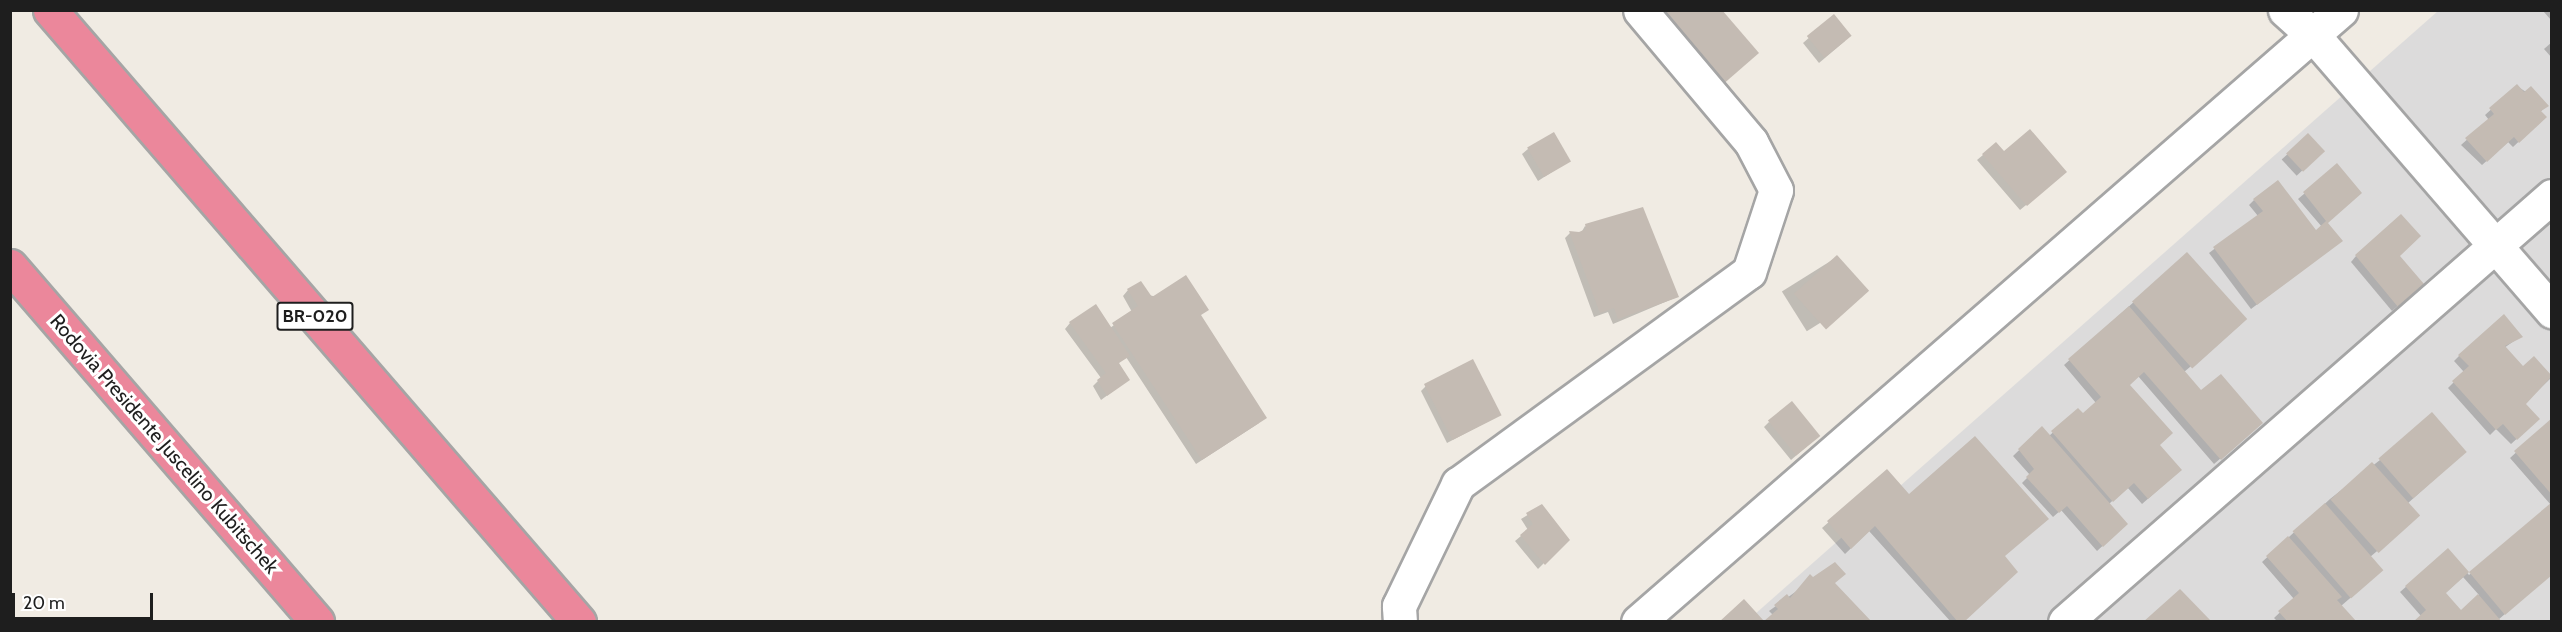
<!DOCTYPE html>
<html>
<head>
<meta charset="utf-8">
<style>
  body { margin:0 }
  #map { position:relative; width:2562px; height:632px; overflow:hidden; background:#f0ebe3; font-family:Cabin,sans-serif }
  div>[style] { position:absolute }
  .residential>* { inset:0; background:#dcdbdb }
  .shadow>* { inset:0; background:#0003; transform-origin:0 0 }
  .building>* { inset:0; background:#c4bbb3; transform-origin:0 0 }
  .roads { filter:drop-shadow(2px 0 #a5a5a5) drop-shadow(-2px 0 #a5a5a5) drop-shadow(0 2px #a5a5a5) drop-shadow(0 -2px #a5a5a5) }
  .minor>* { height:33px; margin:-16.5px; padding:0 16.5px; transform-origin:16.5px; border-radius:16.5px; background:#fff }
  .highway>* { height:33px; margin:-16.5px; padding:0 16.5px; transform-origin:16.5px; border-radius:16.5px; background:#eb879b }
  span { translate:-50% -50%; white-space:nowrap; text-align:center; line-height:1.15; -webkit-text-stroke:6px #fff; paint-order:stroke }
  .shield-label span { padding:2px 4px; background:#fff; border:2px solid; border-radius:4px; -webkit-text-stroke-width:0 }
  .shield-label { font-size:18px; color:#1e1e1e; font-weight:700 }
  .street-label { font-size:20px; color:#1e1e1e }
  .frame { position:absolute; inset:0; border:12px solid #1e1e1e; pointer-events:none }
  .scale { position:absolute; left:12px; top:593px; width:141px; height:27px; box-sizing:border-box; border:3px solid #1e1e1e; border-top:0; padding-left:8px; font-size:18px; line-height:21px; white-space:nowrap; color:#1e1e1e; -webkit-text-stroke:4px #fff; paint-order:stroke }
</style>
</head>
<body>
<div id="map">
  <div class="residential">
    <div style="clip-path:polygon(2438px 11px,2551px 11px,2551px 621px,1746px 622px)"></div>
  </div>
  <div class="shadow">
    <div style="clip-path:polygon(2552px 10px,2552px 21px,2543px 11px)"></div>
    <div style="clip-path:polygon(1834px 16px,1845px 41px,1819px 63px,1803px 43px)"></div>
    <div style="clip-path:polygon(2552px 42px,2552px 58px,2544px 49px)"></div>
    <div style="clip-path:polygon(2517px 86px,2547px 106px,2540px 112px,2545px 117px,2513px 147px,2508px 142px,2482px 165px,2461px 145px,2489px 120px,2485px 115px)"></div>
    <div style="left:2308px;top:135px;width:22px;height:36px;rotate:47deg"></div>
    <div style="clip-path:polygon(1996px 144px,2004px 153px,2060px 177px,2020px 210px,1977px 160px)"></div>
    <div style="clip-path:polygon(1528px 149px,1569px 161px,1538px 181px,1522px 154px)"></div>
    <div style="clip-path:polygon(2337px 166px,2326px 223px,2341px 241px,2251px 309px,2209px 253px,2258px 216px,2249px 205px,2254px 200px,2315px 232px,2322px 227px,2298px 199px)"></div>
    <div style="clip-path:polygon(1585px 226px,1677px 297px,1613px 324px,1608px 312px,1594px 317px,1565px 238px,1570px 233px,1581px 233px)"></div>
    <div style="clip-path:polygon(2187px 254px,2240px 325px,2184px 372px,2201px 392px,2256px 428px,2214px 464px,2138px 376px,2128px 385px,2175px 475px,2142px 504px,2127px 487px,2109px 504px,2121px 529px,2097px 551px,2061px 510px,2053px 517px,2022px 483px,2030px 475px,2013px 456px,2042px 428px,2049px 436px,2078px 410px,2083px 415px,2096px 403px,2064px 365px)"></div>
    <div style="clip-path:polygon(2356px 256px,2398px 256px,2417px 289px,2392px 311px,2351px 262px)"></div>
    <div style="left:1837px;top:257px;width:47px;height:65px;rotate:58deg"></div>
    <div style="clip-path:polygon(1128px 290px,1207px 309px,1199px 316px,1259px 423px,1196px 464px,1126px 357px,1117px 364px,1128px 380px,1101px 400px,1093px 386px,1101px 378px,1065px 329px,1070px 323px,1110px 328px,1132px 312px,1123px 296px)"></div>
    <div style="clip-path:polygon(2521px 336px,2504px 348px,2523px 368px,2534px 358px,2551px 378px,2524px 404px,2532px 425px,2511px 444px,2496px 429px,2490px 435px,2448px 388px,2464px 372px,2454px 361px,2459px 356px)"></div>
    <div style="clip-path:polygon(1426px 386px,1500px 415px,1447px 443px,1421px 391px)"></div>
    <div style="clip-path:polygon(evenodd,2552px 420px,2552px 573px,2498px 620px,2421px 616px,2400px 592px,2448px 550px,2469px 575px,2551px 505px,2510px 458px,2552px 420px,2463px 577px,2479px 595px,2461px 612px,2444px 594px,2463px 577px)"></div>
    <div style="clip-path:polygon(1769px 422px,1813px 441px,1791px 460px,1764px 427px)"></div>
    <div style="clip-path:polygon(2459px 457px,2407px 504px,2407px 526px,2370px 557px,2371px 580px,2341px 606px,2354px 622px,2278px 622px,2274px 618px,2294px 599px,2262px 562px,2330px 499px,2380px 460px)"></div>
    <div style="clip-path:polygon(1887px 471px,1909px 497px,2003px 556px,1962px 622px,1951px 622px,1869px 531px,1845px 554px,1822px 528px)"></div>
    <div style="clip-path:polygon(1542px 506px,1568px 539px,1538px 569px,1515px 541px,1528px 530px,1521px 519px)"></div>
    <div style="clip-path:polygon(1813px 579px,1834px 583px,1773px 615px,1769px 611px)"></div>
  </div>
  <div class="building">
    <div style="clip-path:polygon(1655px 10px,1722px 10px,1759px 53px,1721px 86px)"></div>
    <div style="left:1834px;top:14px;width:28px;height:35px;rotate:51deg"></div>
    <div style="clip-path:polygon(2517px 84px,2524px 92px,2531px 86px,2549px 106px,2541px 111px,2547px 117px,2519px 143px,2514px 137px,2487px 162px,2465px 138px,2494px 114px,2489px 108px)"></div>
    <div style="clip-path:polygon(2030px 129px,2067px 172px,2027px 206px,1982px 154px,1996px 142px,2004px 151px)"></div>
    <div style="left:1554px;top:132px;width:34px;height:31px;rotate:60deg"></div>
    <div style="left:2308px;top:133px;width:25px;height:30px;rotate:47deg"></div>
    <div style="clip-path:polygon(2337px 163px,2362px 193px,2328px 223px,2343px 241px,2257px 305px,2213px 247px,2263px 211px,2253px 199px,2278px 180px,2316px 230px,2326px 221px,2303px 192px)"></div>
    <div style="clip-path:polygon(1643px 207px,1679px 297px,1618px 319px,1614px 308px,1600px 313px,1569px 231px,1579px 232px,1586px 229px,1585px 224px)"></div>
    <div style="clip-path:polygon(2401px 214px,2421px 236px,2400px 256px,2424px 284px,2398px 307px,2355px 255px)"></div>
    <div style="left:2187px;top:252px;width:90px;height:74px;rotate:48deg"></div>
    <div style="left:1837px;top:255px;width:48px;height:58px;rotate:48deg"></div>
    <div style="clip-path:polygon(1186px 275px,1209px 310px,1201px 315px,1267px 418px,1202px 460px,1112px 323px,1138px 306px,1127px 289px,1141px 281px,1152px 297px)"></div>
    <div style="clip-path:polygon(1096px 304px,1130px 356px,1119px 363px,1130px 380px,1107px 396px,1097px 380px,1106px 373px,1069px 322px)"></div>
    <div style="clip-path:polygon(2129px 306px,2201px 390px,2221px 374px,2263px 423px,2221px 460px,2144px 372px,2130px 385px,2173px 433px,2160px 445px,2182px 470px,2148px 499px,2134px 483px,2113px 502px,2051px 431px,2078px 408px,2083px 413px,2101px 397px,2068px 359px)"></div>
    <div style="clip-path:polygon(2504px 314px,2523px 337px,2505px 346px,2523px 366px,2534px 356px,2552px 376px,2526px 404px,2540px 419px,2517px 440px,2503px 424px,2496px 430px,2452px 381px,2469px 366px,2458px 355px)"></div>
    <div style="left:1473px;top:359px;width:63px;height:55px;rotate:63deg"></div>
    <div style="left:1792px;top:401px;width:45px;height:31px;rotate:51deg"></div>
    <div style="left:2432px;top:412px;width:53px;height:71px;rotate:49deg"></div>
    <div style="clip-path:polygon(2552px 418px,2552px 495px,2514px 451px)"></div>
    <div style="clip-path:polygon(2042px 426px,2128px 524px,2103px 547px,2067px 506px,2059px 513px,2026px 477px,2034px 469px,2018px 449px)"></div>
    <div style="clip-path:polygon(1975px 436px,2049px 519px,2005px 556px,2018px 572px,1964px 622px,1958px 622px,1875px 526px,1851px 549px,1827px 521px,1887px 469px,1909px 494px)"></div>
    <div style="left:2372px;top:462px;width:72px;height:56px;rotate:48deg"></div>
    <div style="clip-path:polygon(2552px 502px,2552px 575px,2505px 615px,2469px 572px)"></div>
    <div style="left:2325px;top:503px;width:89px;height:43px;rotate:49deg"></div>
    <div style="clip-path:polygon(1542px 504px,1570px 540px,1545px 565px,1520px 535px,1533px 524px,1526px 513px)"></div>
    <div style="clip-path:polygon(2288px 536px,2342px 597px,2337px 600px,2357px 622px,2288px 622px,2278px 611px,2299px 593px,2266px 556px)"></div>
    <div style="clip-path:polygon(2448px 548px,2469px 572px,2446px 593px,2461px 610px,2478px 594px,2502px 622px,2413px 622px,2426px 610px,2405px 586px)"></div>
    <div style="clip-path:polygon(1835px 562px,1846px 574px,1835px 583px,1872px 622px,1719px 622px,1744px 599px,1764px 621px,1778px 609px,1774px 605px,1787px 594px,1790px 598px,1810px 574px,1813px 577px)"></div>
    <div style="clip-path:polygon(2180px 589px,2212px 622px,2143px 622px)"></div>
  </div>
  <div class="roads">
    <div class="minor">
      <div style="left:2285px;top:10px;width:36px;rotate:42deg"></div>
      <div style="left:2312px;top:34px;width:367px;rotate:49.1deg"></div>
      <div style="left:1400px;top:622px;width:16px;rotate:-94deg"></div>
      <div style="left:1399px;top:606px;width:136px;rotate:-64.2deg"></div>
      <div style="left:1458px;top:484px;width:360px;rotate:-36.1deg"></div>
      <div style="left:1749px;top:272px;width:86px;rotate:-71.8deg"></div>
      <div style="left:1776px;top:190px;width:54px;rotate:-117.5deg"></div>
      <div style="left:1751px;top:142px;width:172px;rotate:-130.1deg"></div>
      <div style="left:1638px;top:622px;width:932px;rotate:-41.04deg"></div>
      <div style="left:2065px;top:622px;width:647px;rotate:-41.18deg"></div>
    </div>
    <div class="highway">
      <div style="left:50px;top:10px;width:809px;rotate:49.16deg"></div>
      <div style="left:10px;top:266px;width:470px;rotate:49.2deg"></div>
    </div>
  </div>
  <div class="shield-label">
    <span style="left:315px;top:316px">BR-020</span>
  </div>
  <div class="street-label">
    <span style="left:164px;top:444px;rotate:49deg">Rodovia Presidente Juscelino Kubitschek</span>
  </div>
  <div class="frame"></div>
  <div class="scale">20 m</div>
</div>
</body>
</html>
